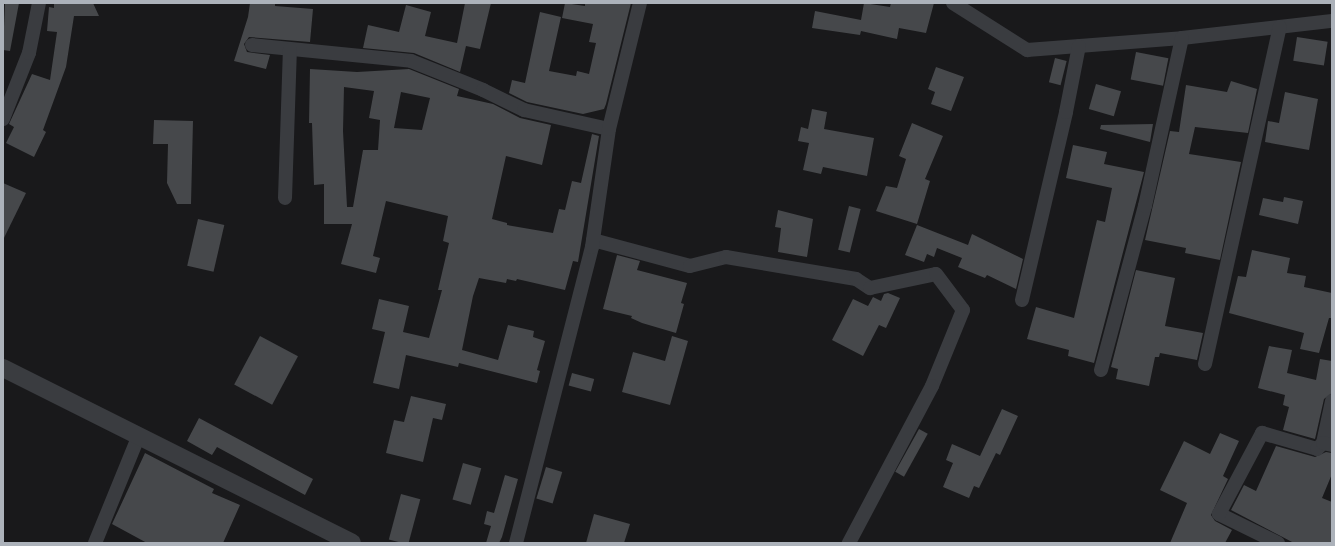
<!DOCTYPE html>
<html>
<head>
<meta charset="utf-8">
<style>
  body { margin:0 }
  #map { position:relative; width:1335px; height:546px; overflow:hidden; background:#19191b; font-family:"PT Sans",sans-serif }
  div>[style] { position:absolute }
  .building>* { inset:0; background:#46484b; transform-origin:0 0 }
  .minor>* { height:14px; margin:-7px; padding:0 7px; transform-origin:7px; border-radius:7px; background:#3a3c40 }
  .tertiary>* { height:18px; margin:-9px; padding:0 9px; transform-origin:9px; border-radius:9px; background:#3a3c40 }
  span { translate:-50% -50%; white-space:nowrap; text-align:center; line-height:1.15; -webkit-text-stroke:3.5px #141416; paint-order:stroke }
  .frame { position:absolute; inset:0; border:4px solid #acb2ba; pointer-events:none }
</style>
</head>
<body>
<div id="map">
  <div class="building">
    <div style="clip-path:polygon(5px 3px,19px 3px,10px 51px,3px 50px)"></div>
    <div style="clip-path:polygon(54px 3px,93px 3px,99px 16px,74px 16px,66px 67px,43px 130px,46px 132px,34px 157px,6px 143px,14px 127px,9px 124px,32px 74px,50px 80px,57px 32px,47px 31px,49px 7px,54px 8px)"></div>
    <div style="clip-path:polygon(250px 3px,275px 3px,275px 6px,313px 9px,310px 42px,249px 37px,244px 44px,247px 52px,270px 55px,266px 69px,234px 61px,248px 17px)"></div>
    <div style="clip-path:polygon(465px 3px,491px 3px,480px 49px,466px 46px,460px 72px,414px 53px,363px 48px,368px 25px,399px 32px,406px 5px,431px 12px,425px 36px,457px 43px)"></div>
    <div style="clip-path:polygon(565px 3px,585px 6px,585px 3px,631px 3px,606px 104px,604px 109px,583px 114px,527px 102px,509px 93px,512px 80px,525px 83px,540px 12px,561px 17px,549px 71px,576px 76px,577px 71px,589px 74px,596px 43px,589px 42px,593px 24px,562px 18px)"></div>
    <div style="clip-path:polygon(864px 3px,890px 7px,891px 3px,934px 3px,926px 33px,899px 28px,897px 39px,861px 31px,860px 35px,812px 28px,815px 11px,861px 20px)"></div>
    <div style="left:1297px;top:37px;width:31px;height:24px;rotate:9deg"></div>
    <div style="left:1136px;top:52px;width:33px;height:28px;rotate:11deg"></div>
    <div style="left:1055px;top:58px;width:12px;height:25px;rotate:14deg"></div>
    <div style="clip-path:polygon(936px 67px,964px 77px,951px 111px,931px 104px,935px 92px,928px 89px)"></div>
    <div style="clip-path:polygon(evenodd,310px 69px,357px 72px,409px 69px,459px 89px,457px 96px,493px 104px,520px 118px,551px 125px,542px 165px,506px 156px,492px 219px,507px 223px,507px 225px,553px 233px,559px 209px,565px 210px,572px 181px,581px 183px,592px 134px,599px 136px,578px 262px,573px 261px,565px 290px,517px 279px,516px 281px,507px 279px,506px 283px,479px 278px,473px 296px,462px 350px,498px 360px,508px 325px,534px 331px,533px 337px,545px 341px,537px 370px,540px 371px,537px 383px,459px 363px,458px 367px,406px 355px,399px 389px,373px 383px,385px 332px,372px 329px,379px 299px,409px 306px,403px 332px,429px 338px,442px 290px,438px 290px,449px 243px,443px 241px,448px 216px,386px 201px,373px 256px,380px 258px,376px 273px,341px 264px,352px 224px,324px 224px,324px 184px,314px 185px,312px 123px,309px 123px,310px 69px,344px 87px,374px 91px,369px 118px,380px 120px,378px 150px,363px 150px,353px 207px,347px 207px,343px 131px,344px 87px,310px 69px,401px 92px,430px 98px,422px 130px,394px 128px,401px 92px)"></div>
    <div style="clip-path:polygon(1231px 81px,1257px 89px,1248px 133px,1195px 127px,1189px 154px,1241px 162px,1220px 260px,1185px 253px,1186px 248px,1145px 240px,1170px 131px,1179px 132px,1186px 85px,1227px 92px)"></div>
    <div style="left:1096px;top:84px;width:26px;height:26px;rotate:16deg"></div>
    <div style="clip-path:polygon(1285px 92px,1318px 99px,1309px 150px,1265px 142px,1268px 121px,1279px 123px)"></div>
    <div style="clip-path:polygon(812px 109px,827px 112px,824px 129px,874px 138px,867px 176px,823px 167px,821px 174px,803px 170px,809px 143px,798px 141px,801px 127px,808px 129px)"></div>
    <div style="clip-path:polygon(154px 120px,193px 121px,191px 204px,177px 204px,167px 183px,168px 144px,153px 144px)"></div>
    <div style="clip-path:polygon(912px 123px,943px 136px,925px 179px,930px 181px,917px 224px,876px 211px,886px 186px,897px 188px,906px 159px,899px 156px)"></div>
    <div style="clip-path:polygon(1153px 124px,1150px 142px,1100px 129px,1101px 125px)"></div>
    <div style="clip-path:polygon(1073px 145px,1107px 152px,1104px 164px,1144px 172px,1094px 363px,1068px 356px,1069px 350px,1027px 339px,1036px 307px,1074px 318px,1097px 220px,1105px 222px,1112px 188px,1066px 178px)"></div>
    <div style="clip-path:polygon(3px 183px,26px 193px,3px 240px)"></div>
    <div style="clip-path:polygon(1284px 197px,1303px 201px,1298px 224px,1259px 215px,1263px 198px,1283px 202px)"></div>
    <div style="left:849px;top:206px;width:12px;height:45px;rotate:14deg"></div>
    <div style="clip-path:polygon(778px 210px,813px 219px,807px 257px,778px 252px,781px 228px,775px 227px)"></div>
    <div style="left:198px;top:219px;width:27px;height:48px;rotate:13deg"></div>
    <div style="clip-path:polygon(917px 225px,968px 245px,972px 234px,1023px 259px,1016px 289px,987px 275px,985px 278px,958px 267px,962px 258px,937px 248px,934px 257px,927px 254px,924px 262px,905px 255px)"></div>
    <div style="clip-path:polygon(1252px 250px,1290px 258px,1287px 273px,1306px 276px,1304px 287px,1332px 293px,1332px 318px,1329px 318px,1319px 353px,1300px 349px,1304px 333px,1229px 313px,1238px 276px,1246px 277px)"></div>
    <div style="clip-path:polygon(617px 255px,640px 261px,637px 270px,687px 283px,681px 303px,684px 304px,676px 333px,642px 323px,631px 318px,632px 316px,603px 309px)"></div>
    <div style="clip-path:polygon(1136px 270px,1175px 278px,1165px 326px,1203px 333px,1197px 360px,1160px 353px,1159px 357px,1155px 357px,1149px 386px,1116px 379px,1118px 369px,1111px 367px)"></div>
    <div style="clip-path:polygon(888px 293px,900px 298px,886px 328px,879px 325px,863px 356px,832px 340px,853px 299px,868px 306px,873px 297px,881px 301px,884px 294px)"></div>
    <div style="left:260px;top:336px;width:43px;height:55px;rotate:28deg"></div>
    <div style="clip-path:polygon(672px 336px,688px 341px,670px 405px,622px 392px,633px 352px,665px 361px)"></div>
    <div style="clip-path:polygon(1269px 346px,1292px 350px,1287px 373px,1316px 380px,1320px 359px,1332px 361px,1332px 393px,1324px 399px,1315px 439px,1283px 430px,1289px 407px,1283px 405px,1285px 395px,1258px 388px)"></div>
    <div style="left:572px;top:373px;width:23px;height:13px;rotate:15deg"></div>
    <div style="clip-path:polygon(411px 396px,446px 404px,442px 420px,433px 418px,423px 462px,386px 453px,394px 420px,404px 422px)"></div>
    <div style="clip-path:polygon(1002px 409px,1018px 416px,1000px 455px,996px 453px,979px 488px,974px 486px,969px 498px,943px 487px,953px 463px,946px 460px,952px 444px,980px 456px)"></div>
    <div style="clip-path:polygon(199px 418px,313px 479px,305px 495px,217px 447px,212px 455px,187px 441px)"></div>
    <div style="left:919px;top:429px;width:10px;height:49px;rotate:29deg"></div>
    <div style="clip-path:polygon(1220px 433px,1239px 441px,1223px 476px,1228px 479px,1211px 515px,1215px 521px,1232px 530px,1225px 543px,1170px 543px,1187px 503px,1160px 490px,1184px 441px,1210px 454px)"></div>
    <div style="clip-path:polygon(1276px 446px,1315px 457px,1326px 452px,1332px 453px,1332px 474px,1322px 498px,1332px 502px,1332px 543px,1294px 543px,1231px 510px,1244px 485px,1256px 491px)"></div>
    <div style="clip-path:polygon(145px 453px,214px 489px,212px 493px,240px 505px,223px 543px,147px 543px,112px 524px)"></div>
    <div style="left:463px;top:463px;width:19px;height:38px;rotate:16deg"></div>
    <div style="left:546px;top:467px;width:17px;height:33px;rotate:17deg"></div>
    <div style="clip-path:polygon(505px 475px,518px 479px,502px 537px,499px 543px,486px 543px,491px 526px,484px 524px,487px 511px,494px 513px)"></div>
    <div style="left:401px;top:494px;width:20px;height:47px;rotate:15deg"></div>
    <div style="clip-path:polygon(594px 514px,630px 524px,624px 543px,586px 543px)"></div>
  </div>
  <div class="minor">
    <div style="left:953px;top:3px;width:88px;rotate:32.4deg"></div>
    <div style="left:1027px;top:50px;width:155px;rotate:-4.4deg"></div>
    <div style="left:1182px;top:38px;width:151px;rotate:-6.5deg"></div>
    <div style="left:252px;top:45px;width:160px;rotate:5.7deg"></div>
    <div style="left:411px;top:61px;width:78px;rotate:21.9deg"></div>
    <div style="left:483px;top:90px;width:46px;rotate:26deg"></div>
    <div style="left:524px;top:110px;width:87px;rotate:12.6deg"></div>
    <div style="left:3px;top:119px;width:71px;rotate:-68.5deg"></div>
    <div style="left:29px;top:53px;width:51px;rotate:-78.7deg"></div>
    <div style="left:285px;top:198px;width:148px;rotate:-88.1deg"></div>
    <div style="left:593px;top:240px;width:100px;rotate:15deg"></div>
    <div style="left:690px;top:266px;width:37px;rotate:-14deg"></div>
    <div style="left:726px;top:257px;width:132px;rotate:9.6deg"></div>
    <div style="left:856px;top:279px;width:17px;rotate:33deg"></div>
    <div style="left:870px;top:288px;width:67px;rotate:-12deg"></div>
    <div style="left:936px;top:274px;width:45px;rotate:53.1deg"></div>
    <div style="left:963px;top:310px;width:82px;rotate:112.2deg"></div>
    <div style="left:932px;top:386px;width:178px;rotate:117.9deg"></div>
    <div style="left:1022px;top:300px;width:193px;rotate:-76.8deg"></div>
    <div style="left:1066px;top:112px;width:67px;rotate:-78.9deg"></div>
    <div style="left:1205px;top:364px;width:345px;rotate:-77.5deg"></div>
    <div style="left:1101px;top:370px;width:170px;rotate:-75deg"></div>
    <div style="left:1145px;top:206px;width:172px;rotate:-77.6deg"></div>
    <div style="left:1323px;top:443px;width:43px;rotate:-77.9deg"></div>
    <div style="left:95px;top:543px;width:117px;rotate:-67.8deg"></div>
    <div style="left:516px;top:543px;width:306px;rotate:-75.6deg"></div>
    <div style="left:592px;top:247px;width:119px;rotate:-81.8deg"></div>
    <div style="left:609px;top:129px;width:130px;rotate:-76.2deg"></div>
    <div style="left:1278px;top:543px;width:66px;rotate:-153.8deg"></div>
    <div style="left:1219px;top:514px;width:92px;rotate:-62deg"></div>
    <div style="left:1262px;top:433px;width:57px;rotate:16.2deg"></div>
    <div style="left:1317px;top:449px;width:8px;rotate:-45deg"></div>
    <div style="left:1323px;top:443px;width:9px;rotate:13deg"></div>
  </div>
  <div class="tertiary">
    <div style="left:3px;top:368px;width:390px;rotate:26.6deg"></div>
  </div>
  <div class="frame"></div>
</div>
</body>
</html>
